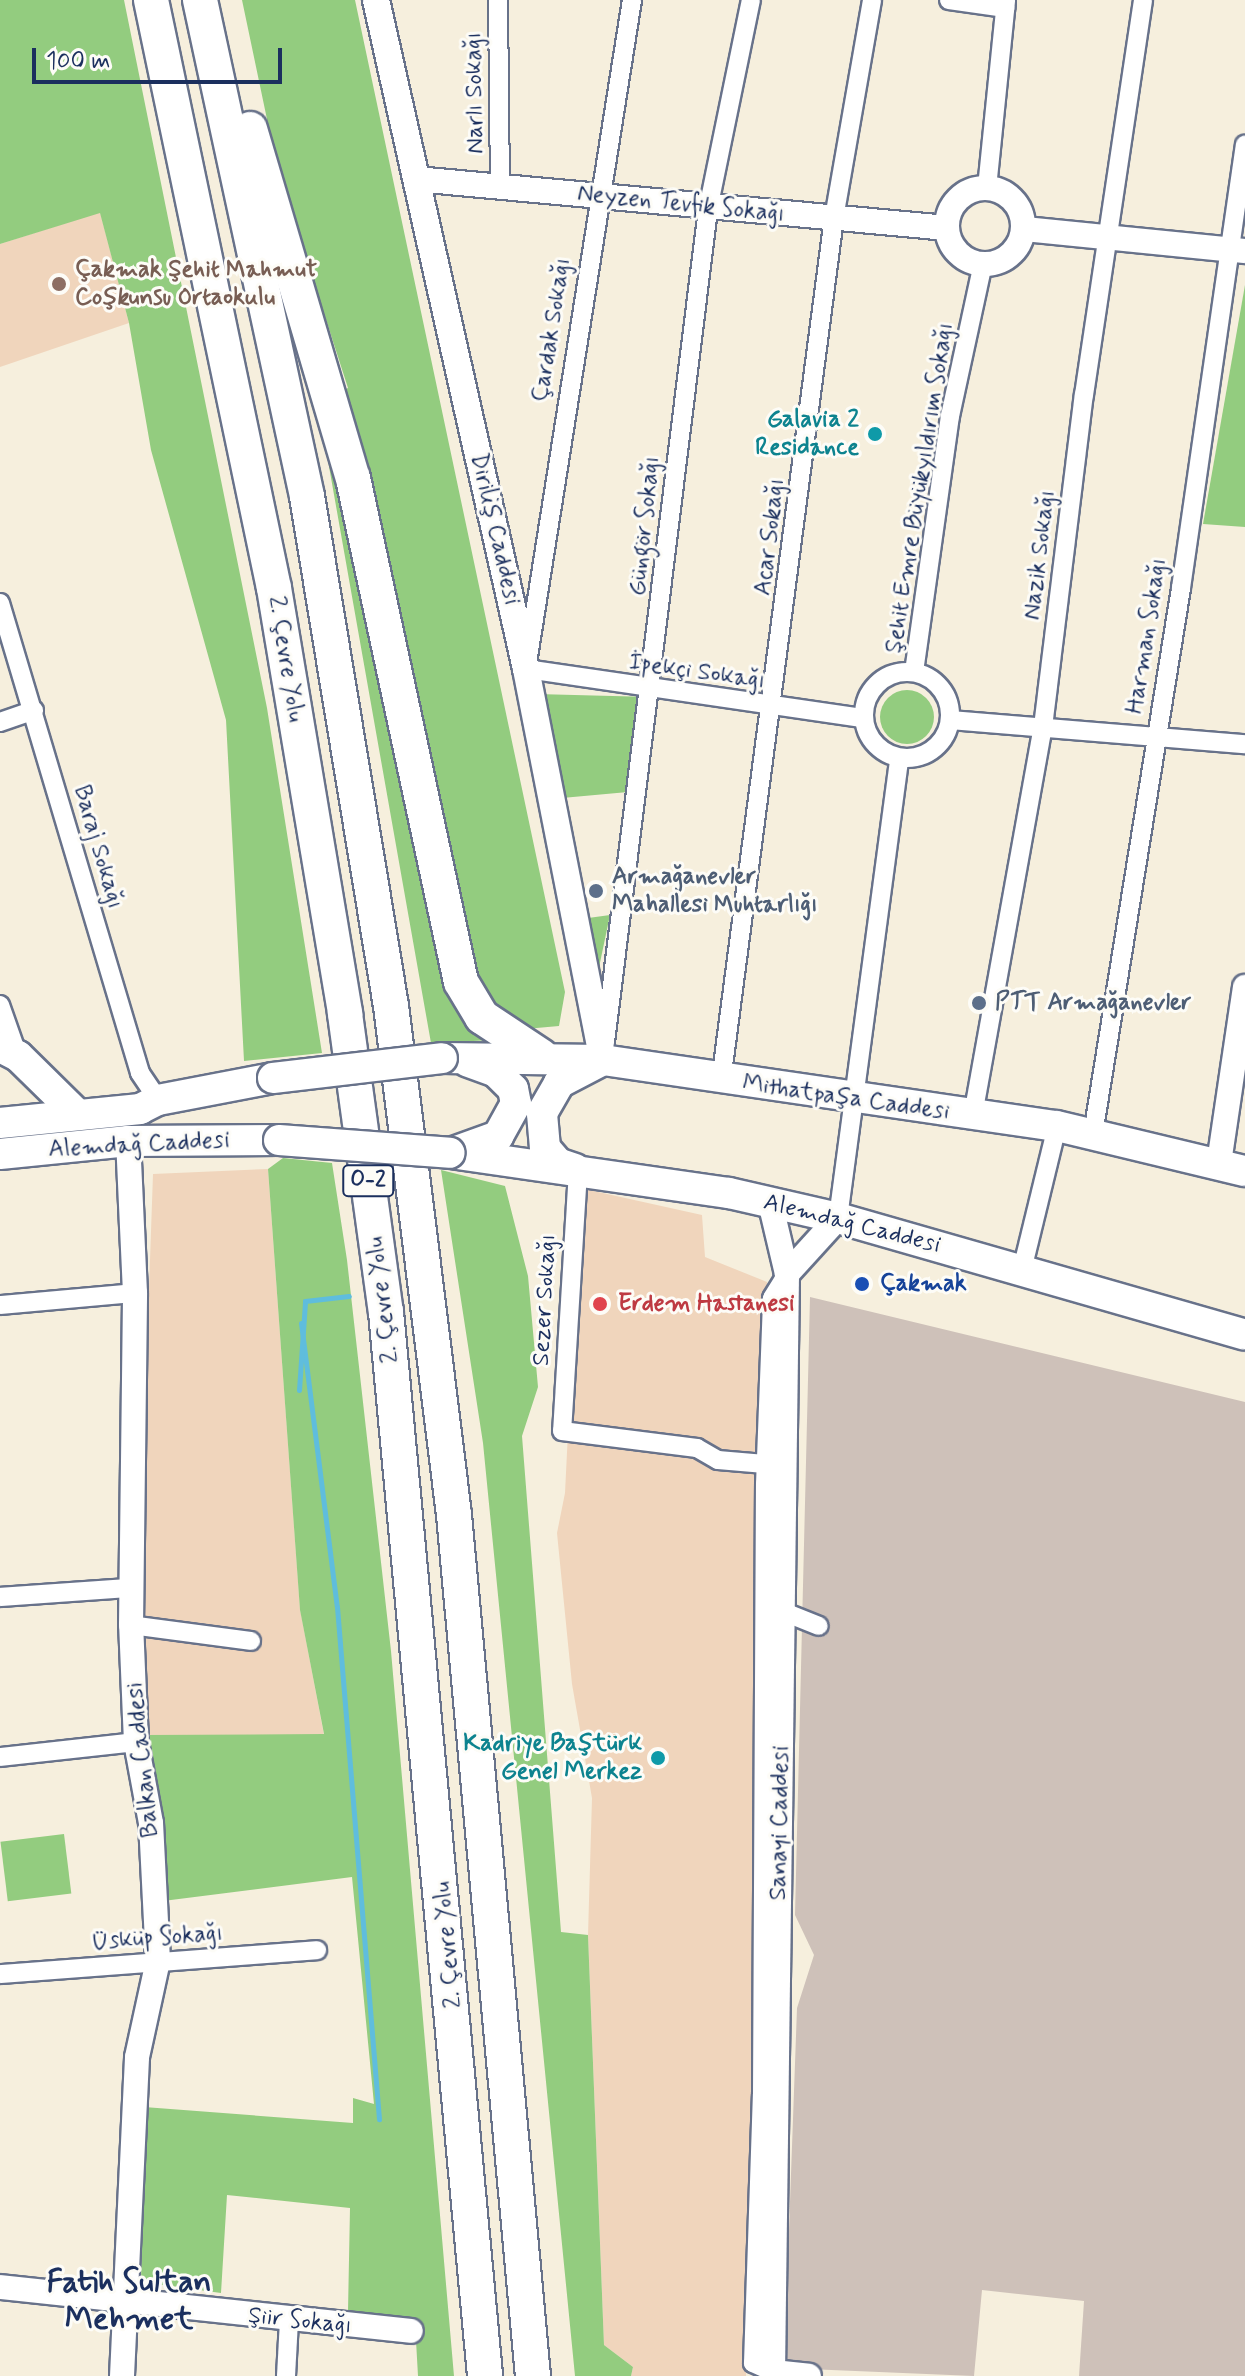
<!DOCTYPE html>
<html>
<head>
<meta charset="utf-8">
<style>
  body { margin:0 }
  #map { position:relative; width:1245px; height:2376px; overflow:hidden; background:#f6efdd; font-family:Mynerve,sans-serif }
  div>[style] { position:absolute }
  .built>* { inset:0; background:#f0d5bc }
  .industrial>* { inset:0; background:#cec1b9 }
  .green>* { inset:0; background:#93cc7f; transform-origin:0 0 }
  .round { border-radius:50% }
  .stream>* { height:5px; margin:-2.5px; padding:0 2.5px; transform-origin:2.5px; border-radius:2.5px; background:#5fbddd }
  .roads { filter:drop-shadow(2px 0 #68728a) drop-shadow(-2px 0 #68728a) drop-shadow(0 2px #68728a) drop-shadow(0 -2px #68728a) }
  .minor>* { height:18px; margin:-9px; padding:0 9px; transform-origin:9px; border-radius:9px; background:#fff }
  .minor>.ring { margin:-9px; padding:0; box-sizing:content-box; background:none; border:18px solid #fff; border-radius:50% }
  .tertiary>* { height:24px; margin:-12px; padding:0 12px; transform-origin:12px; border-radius:12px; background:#fff }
  .tertiary>.ring { margin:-12px; padding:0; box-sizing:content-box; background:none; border:24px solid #fff; border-radius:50% }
  .secondary>* { height:26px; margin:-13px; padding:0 13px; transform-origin:13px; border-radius:13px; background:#fff }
  .primary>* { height:30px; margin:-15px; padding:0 15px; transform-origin:15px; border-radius:15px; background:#fff }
  .motorway>* { height:34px; margin:-17px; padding:0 17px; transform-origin:17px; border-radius:17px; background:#fff }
  .bridges { filter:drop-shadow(2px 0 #68728a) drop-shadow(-2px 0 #68728a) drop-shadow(0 2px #68728a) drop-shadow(0 -2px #68728a) }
  .primary-bridge>* { height:30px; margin:-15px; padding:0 15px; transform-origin:15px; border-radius:15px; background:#fff }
  .dots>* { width:22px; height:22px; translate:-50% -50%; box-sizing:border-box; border:4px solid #fdfcf7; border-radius:50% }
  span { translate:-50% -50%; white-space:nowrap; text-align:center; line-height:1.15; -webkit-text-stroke:6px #fdfcf7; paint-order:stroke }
  .shield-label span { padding:2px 6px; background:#fdfcf7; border:2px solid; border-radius:6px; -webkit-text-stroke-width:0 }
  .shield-label { font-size:22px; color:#1b2f5e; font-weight:700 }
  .street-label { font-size:24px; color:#1b2f5e }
  .education-label { font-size:24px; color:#785e54; font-weight:700 }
  .left { translate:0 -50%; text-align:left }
  .culture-label { font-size:24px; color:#0d838f; font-weight:700 }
  .right { translate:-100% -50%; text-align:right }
  .service-label { font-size:24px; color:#4e5e75; font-weight:700 }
  .transit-label { font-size:24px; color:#164399; font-weight:700 }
  .health-label { font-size:24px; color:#be3a42; font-weight:700 }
  .district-label { font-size:32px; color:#1b2f5e; font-weight:700 }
  .scale { position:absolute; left:32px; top:48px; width:250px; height:36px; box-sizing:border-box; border:4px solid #1b2f5e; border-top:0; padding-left:10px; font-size:24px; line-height:28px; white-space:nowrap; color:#1b2f5e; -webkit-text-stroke:6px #fdfcf7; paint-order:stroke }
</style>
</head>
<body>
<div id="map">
  <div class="built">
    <div style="clip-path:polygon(100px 212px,129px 323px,0 367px,0 244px)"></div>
    <div style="clip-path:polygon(268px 1169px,300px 1609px,324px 1735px,145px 1735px,142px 1490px,153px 1174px)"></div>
    <div style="clip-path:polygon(580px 1188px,702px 1215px,705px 1257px,767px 1282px,765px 2045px,746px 2376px,631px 2376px,633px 2367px,604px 2345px,588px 1935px,592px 1798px,572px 1684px,557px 1533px,565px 1493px)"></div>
  </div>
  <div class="industrial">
    <div style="clip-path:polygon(810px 1297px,1245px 1402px,1245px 2376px,1079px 2376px,1084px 2301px,982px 2290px,974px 2376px,784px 2368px,797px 2008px,814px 1955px,795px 1915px)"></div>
  </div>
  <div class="green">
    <div style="clip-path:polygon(0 0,124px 0,267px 708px,322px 1053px,244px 1061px,226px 720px,151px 450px,129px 323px,100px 213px,0 244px)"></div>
    <div style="clip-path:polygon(242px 0,355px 0,565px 992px,559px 1026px,514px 1030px,481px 989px,422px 766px,344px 390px,348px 388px,277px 167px)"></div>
    <div style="clip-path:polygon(1245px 285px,1245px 527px,1203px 524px)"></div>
    <div style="clip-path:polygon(313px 376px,434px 947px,446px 992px,494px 1040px,431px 1043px)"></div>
    <div class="round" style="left:880px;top:690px;width:54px;height:54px"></div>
    <div style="clip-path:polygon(536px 694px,651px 697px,639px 791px,551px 799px)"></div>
    <div style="clip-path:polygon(610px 915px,597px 977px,581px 919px)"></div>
    <div style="clip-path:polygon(283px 1158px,332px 1163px,347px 1260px,391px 1651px,454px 2376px,418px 2376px,415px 2323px,348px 2311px,350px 2208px,227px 2195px,221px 2293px,141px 2282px,144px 2107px,353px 2123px,353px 2098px,374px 2104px,352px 1877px,163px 1901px,145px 1735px,324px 1734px,300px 1610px,268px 1169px)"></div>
    <div style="clip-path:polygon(441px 1170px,505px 1186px,528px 1276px,538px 1387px,522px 1436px,561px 1932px,588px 1935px,604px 2345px,633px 2367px,631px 2376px,575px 2376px,483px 1443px)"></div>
    <div style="left:64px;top:1834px;width:60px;height:64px;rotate:83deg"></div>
  </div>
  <div class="stream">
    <div style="left:301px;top:1323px;width:286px;rotate:82.8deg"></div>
    <div style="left:337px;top:1607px;width:514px;rotate:85.31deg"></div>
    <div style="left:299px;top:1390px;width:89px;rotate:-86.1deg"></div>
    <div style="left:305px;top:1301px;width:44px;rotate:-6.5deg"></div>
  </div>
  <div class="roads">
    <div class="minor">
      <div style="left:498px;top:0;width:186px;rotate:89.4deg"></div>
      <div style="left:632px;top:0;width:677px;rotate:99deg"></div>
      <div style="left:526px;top:669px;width:341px;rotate:8.3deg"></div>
      <div style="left:949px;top:0;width:57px;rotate:8.1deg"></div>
      <div style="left:987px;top:188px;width:189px;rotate:-84.2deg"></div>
      <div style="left:0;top:603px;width:490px;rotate:73.4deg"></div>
      <div style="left:140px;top:1073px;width:32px;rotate:56deg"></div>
      <div class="ring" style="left:864px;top:672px;width:68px;height:68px"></div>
      <div style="left:914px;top:672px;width:259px;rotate:-82deg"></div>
      <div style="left:950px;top:416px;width:156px;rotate:-77.8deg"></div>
      <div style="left:950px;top:720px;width:296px;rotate:4.7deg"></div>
      <div style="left:0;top:722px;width:36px;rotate:-19deg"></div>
      <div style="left:0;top:1005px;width:54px;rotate:70.6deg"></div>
      <div style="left:605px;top:1042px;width:839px;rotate:-82.95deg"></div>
      <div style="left:708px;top:209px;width:213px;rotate:-78.4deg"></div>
      <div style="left:721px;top:1081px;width:870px;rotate:-82.54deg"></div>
      <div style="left:834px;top:218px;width:221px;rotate:-80.1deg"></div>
      <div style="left:973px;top:1115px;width:394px;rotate:-79.8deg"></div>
      <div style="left:1043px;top:727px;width:335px;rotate:-83deg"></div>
      <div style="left:1084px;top:395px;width:399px;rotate:-81.5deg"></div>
      <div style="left:1093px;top:1134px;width:553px;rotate:-80.84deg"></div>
      <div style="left:1181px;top:588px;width:448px;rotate:-81.8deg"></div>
      <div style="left:578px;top:1171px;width:260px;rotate:93.5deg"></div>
      <div style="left:562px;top:1431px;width:136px;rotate:7.2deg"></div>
      <div style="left:697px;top:1448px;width:24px;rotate:30deg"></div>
      <div style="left:718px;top:1460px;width:47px;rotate:4.9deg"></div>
      <div style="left:838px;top:1218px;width:464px;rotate:-82.4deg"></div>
      <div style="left:1022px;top:1270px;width:148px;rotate:-76.3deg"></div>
      <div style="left:0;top:1305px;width:136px;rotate:-5.1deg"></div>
      <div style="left:0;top:1597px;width:130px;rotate:-4deg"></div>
      <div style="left:774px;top:1608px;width:48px;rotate:21.8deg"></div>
      <div style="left:131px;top:1625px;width:121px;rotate:7.6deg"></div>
      <div style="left:0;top:1757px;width:137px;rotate:-6.3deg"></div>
      <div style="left:0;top:1974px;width:318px;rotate:-4.3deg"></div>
      <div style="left:773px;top:2372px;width:22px;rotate:-156deg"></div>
      <div style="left:753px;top:2363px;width:269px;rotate:-88.1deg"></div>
      <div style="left:762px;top:2094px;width:610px;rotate:-89.72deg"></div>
      <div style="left:765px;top:1484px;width:186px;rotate:-87.8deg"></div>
      <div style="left:772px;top:1298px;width:28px;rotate:-58deg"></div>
      <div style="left:286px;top:2376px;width:56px;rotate:-86.9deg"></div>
    </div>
    <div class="tertiary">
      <div style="left:416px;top:179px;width:533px;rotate:5.27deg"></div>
      <div class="ring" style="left:947px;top:188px;width:52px;height:52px"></div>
      <div style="left:1024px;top:229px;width:222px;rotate:5.7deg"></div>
      <div style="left:1219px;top:1163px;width:178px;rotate:-81.6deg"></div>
      <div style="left:770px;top:1202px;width:74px;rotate:76.7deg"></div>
      <div style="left:787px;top:1274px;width:1102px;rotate:90.73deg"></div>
      <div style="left:787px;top:1274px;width:76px;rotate:-47.7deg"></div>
      <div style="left:0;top:2287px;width:413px;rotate:6.1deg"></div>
      <div style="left:773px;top:2372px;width:36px;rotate:6deg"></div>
      <div style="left:122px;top:2376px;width:319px;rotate:-87.3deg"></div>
      <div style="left:137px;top:2057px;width:98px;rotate:-77.7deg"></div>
      <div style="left:158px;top:1961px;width:138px;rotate:-92.9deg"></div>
      <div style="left:151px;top:1823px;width:82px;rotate:-100.5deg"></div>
      <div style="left:136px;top:1742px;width:117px;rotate:-92.4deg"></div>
      <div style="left:131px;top:1625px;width:332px;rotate:-89.3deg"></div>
      <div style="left:135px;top:1293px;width:152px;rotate:-92.6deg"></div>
    </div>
    <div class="secondary">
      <div style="left:376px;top:0;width:686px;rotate:77.36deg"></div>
      <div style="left:526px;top:669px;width:399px;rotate:78.9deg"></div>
    </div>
    <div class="primary">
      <div style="left:0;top:1047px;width:20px;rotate:27deg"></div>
      <div style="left:18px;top:1056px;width:84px;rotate:44.5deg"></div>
      <div style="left:442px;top:1058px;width:161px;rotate:0.7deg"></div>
      <div style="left:603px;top:1060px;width:459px;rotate:8.3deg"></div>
      <div style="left:1057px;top:1126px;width:193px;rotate:13.5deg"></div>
      <div style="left:0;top:1123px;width:141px;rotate:-5.7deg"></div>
      <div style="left:140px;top:1109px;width:20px;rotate:-27deg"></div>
      <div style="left:158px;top:1100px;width:117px;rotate:-10.8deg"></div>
      <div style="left:456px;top:1151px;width:45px;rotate:-19.7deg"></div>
      <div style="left:498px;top:1136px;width:37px;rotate:-61deg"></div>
      <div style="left:516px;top:1104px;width:15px;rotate:-101deg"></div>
      <div style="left:513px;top:1089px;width:24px;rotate:-135deg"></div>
      <div style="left:496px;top:1072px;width:30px;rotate:-160deg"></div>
      <div style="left:450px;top:1153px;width:282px;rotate:8.2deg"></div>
      <div style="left:729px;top:1193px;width:112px;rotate:12.9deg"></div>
      <div style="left:838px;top:1218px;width:423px;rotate:16deg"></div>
      <div style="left:0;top:1154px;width:129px;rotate:-5.8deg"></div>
      <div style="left:128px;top:1141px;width:151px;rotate:-0.4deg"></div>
      <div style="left:575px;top:1169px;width:18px;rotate:-161deg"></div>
      <div style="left:558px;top:1163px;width:20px;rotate:-131deg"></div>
      <div style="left:545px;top:1148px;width:35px;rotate:-95deg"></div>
      <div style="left:542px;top:1113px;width:34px;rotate:-60deg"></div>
      <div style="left:559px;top:1083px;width:47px;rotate:-27.6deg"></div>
    </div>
    <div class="motorway">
      <div style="left:151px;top:0;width:601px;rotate:78.19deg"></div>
      <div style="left:274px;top:588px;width:432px;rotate:80.5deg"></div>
      <div style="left:345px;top:1014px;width:301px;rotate:82.2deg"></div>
      <div style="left:386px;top:1312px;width:1069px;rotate:84.68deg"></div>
      <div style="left:200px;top:0;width:507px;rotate:77.83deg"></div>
      <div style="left:307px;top:496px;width:517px;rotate:80.65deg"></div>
      <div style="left:391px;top:1006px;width:513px;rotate:82.94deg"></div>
      <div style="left:454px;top:1515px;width:865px;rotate:84.76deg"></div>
      <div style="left:250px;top:129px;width:364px;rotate:73.6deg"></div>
      <div style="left:353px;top:478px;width:515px;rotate:77.91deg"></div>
      <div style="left:461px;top:982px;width:41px;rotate:59deg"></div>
      <div style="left:482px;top:1017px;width:71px;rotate:33.5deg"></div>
    </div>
  </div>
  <div class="bridges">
    <div class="primary-bridge">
      <div style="left:273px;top:1078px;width:170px;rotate:-6.7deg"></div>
      <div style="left:279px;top:1140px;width:171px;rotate:4.3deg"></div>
    </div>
  </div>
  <div class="dots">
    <div style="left:59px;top:284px;background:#8d6e63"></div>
    <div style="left:875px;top:434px;background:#0f9aa8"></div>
    <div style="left:596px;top:891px;background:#5c6f8a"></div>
    <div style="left:979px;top:1003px;background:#5c6f8a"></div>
    <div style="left:862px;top:1284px;background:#1a4fb4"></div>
    <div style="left:600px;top:1304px;background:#e0444e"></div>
    <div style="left:658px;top:1758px;background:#0f9aa8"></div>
  </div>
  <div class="shield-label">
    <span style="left:368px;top:1181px">O-2</span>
  </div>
  <div class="street-label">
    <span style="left:475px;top:93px;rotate:-91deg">Narlı Sokağı</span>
    <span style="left:681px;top:204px;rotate:6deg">Neyzen Tevfik Sokağı</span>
    <span style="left:552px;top:330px;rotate:-81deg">Çardak Sokağı</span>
    <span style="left:920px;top:488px;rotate:-81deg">Şehit Emre Büyükyıldırım Sokağı</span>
    <span style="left:645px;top:526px;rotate:-84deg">Güngör Sokağı</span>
    <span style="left:495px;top:529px;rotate:77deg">Diriliş Caddesi</span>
    <span style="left:770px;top:537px;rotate:-83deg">Acar Sokağı</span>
    <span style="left:1040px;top:555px;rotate:-83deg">Nazik Sokağı</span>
    <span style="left:1147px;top:636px;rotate:-81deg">Harman Sokağı</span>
    <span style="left:286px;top:659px;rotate:81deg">2. Çevre Yolu</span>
    <span style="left:697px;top:672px;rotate:8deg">İpekçi Sokağı</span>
    <span style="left:98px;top:847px;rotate:74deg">Baraj Sokağı</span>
    <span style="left:846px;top:1098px;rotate:8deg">Mithatpaşa Caddesi</span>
    <span style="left:139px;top:1145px;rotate:-3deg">Alemdağ Caddesi</span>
    <span style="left:852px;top:1224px;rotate:14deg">Alemdağ Caddesi</span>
    <span style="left:383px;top:1300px;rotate:-97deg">2. Çevre Yolu</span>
    <span style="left:545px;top:1300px;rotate:-87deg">Sezer Sokağı</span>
    <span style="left:143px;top:1760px;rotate:-96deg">Balkan Caddesi</span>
    <span style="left:780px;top:1823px;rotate:-89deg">Sanayi Caddesi</span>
    <span style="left:157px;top:1938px;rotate:-4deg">Üsküp Sokağı</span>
    <span style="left:448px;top:1945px;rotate:-95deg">2. Çevre Yolu</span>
    <span style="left:300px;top:2321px;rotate:6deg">Şiir Sokağı</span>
  </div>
  <div class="education-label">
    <span class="left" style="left:75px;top:284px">Çakmak Şehit Mahmut<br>Coşkunsu Ortaokulu</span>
  </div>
  <div class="culture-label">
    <span class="right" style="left:859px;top:434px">Galavia 2<br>Residance</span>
    <span class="right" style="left:642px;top:1758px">Kadriye Baştürk<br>Genel Merkez</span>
  </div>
  <div class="service-label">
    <span class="left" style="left:612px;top:891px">Armağanevler<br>Mahallesi Muhtarlığı</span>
    <span class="left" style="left:995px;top:1003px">PTT Armağanevler</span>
  </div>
  <div class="transit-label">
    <span class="left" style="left:880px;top:1284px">Çakmak</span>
  </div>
  <div class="health-label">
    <span class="left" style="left:618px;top:1304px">Erdem Hastanesi</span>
  </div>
  <div class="district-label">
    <span style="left:129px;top:2301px">Fatih Sultan<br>Mehmet</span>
  </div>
  <div class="scale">100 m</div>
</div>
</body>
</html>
